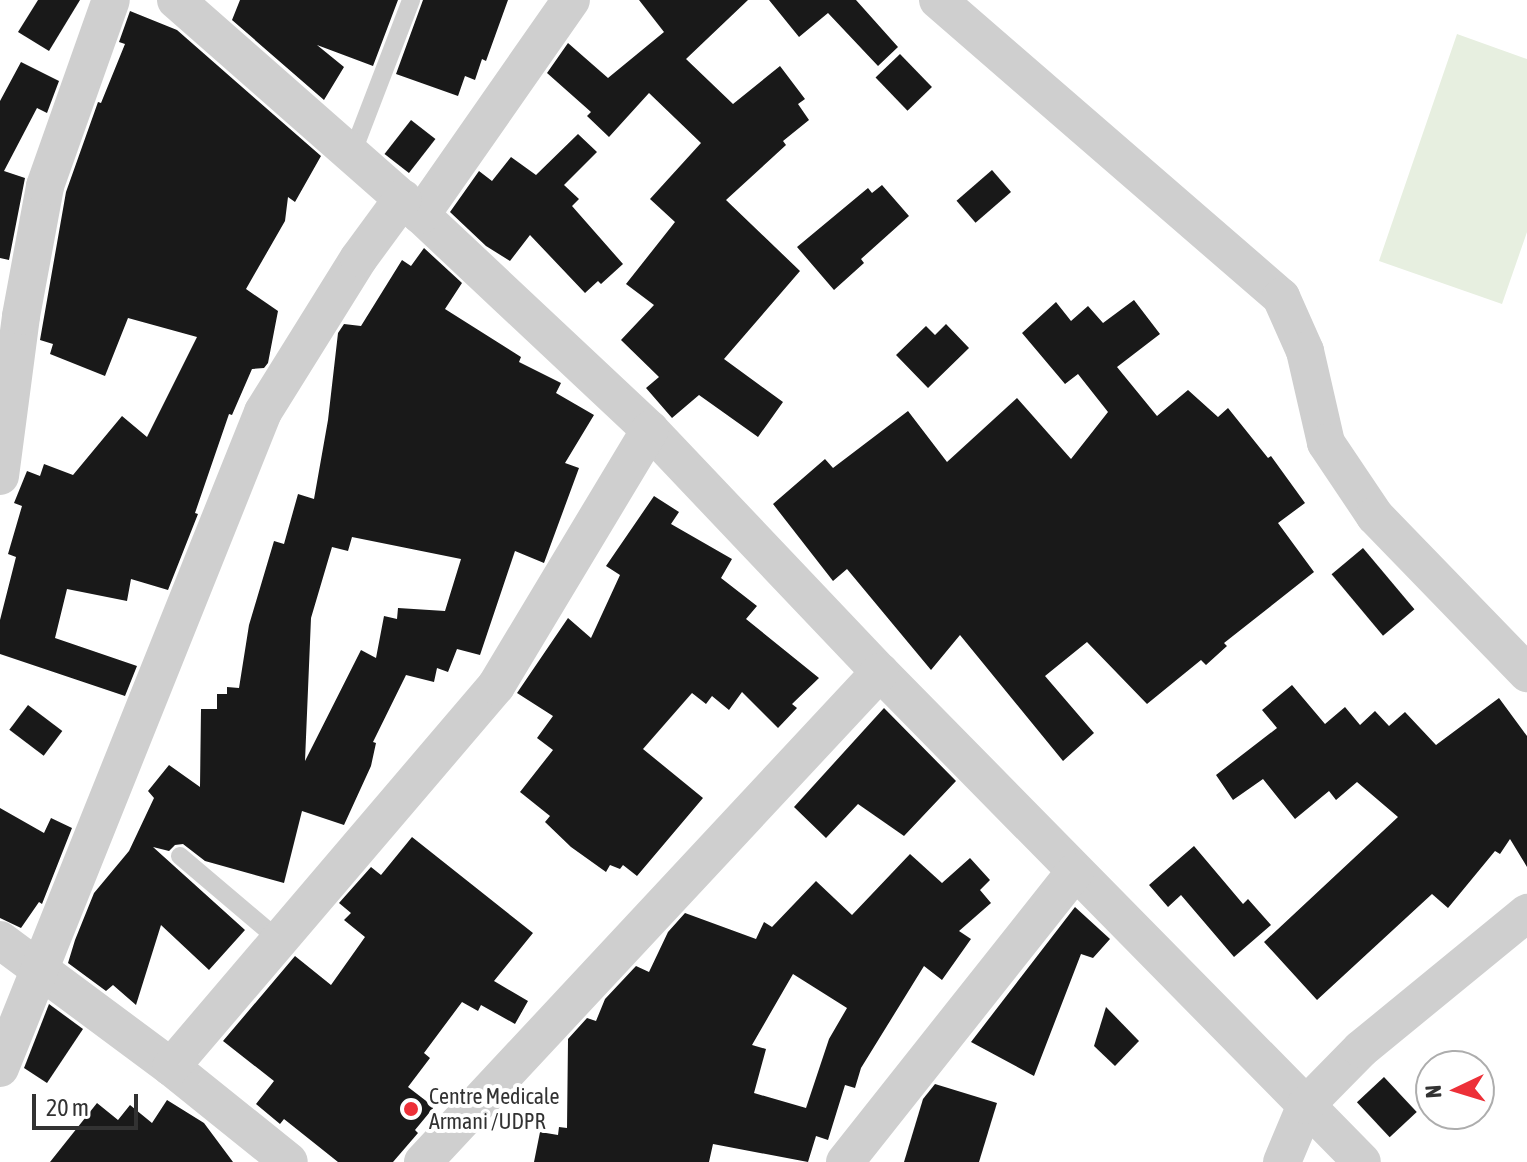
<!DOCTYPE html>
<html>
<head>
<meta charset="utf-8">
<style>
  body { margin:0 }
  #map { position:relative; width:1527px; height:1162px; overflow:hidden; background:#fff; font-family:"Asap Condensed",sans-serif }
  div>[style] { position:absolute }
  .green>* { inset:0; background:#e7efe0 }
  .building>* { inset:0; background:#191919; transform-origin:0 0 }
  .lane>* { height:18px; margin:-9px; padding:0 9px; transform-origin:9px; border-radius:9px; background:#cfcfcf }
  .street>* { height:38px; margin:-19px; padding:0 19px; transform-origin:19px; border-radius:19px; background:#cfcfcf }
  .dots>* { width:22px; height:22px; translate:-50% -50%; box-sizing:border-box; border:4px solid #fff; border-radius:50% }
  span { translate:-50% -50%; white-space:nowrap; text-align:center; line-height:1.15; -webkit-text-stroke:8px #fff; paint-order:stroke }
  .poi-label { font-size:22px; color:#323232 }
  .left { translate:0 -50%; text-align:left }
  .north { position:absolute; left:1415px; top:1050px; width:80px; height:80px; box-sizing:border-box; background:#fff; border:2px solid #adadad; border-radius:50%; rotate:266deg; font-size:22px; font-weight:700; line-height:32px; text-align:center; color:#323232 }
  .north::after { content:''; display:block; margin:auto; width:28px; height:36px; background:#ed3038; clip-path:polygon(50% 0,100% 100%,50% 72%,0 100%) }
  .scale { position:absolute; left:32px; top:1094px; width:106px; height:36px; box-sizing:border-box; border:4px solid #323232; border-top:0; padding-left:10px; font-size:24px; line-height:28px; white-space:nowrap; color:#323232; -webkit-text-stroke:6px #fff; paint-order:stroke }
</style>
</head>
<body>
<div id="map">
  <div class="green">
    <div style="clip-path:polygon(1457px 34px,1527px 59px,1527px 232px,1502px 304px,1379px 261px)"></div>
  </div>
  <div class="building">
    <div style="clip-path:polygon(38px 0,80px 0,49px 51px,18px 32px)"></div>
    <div style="clip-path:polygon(240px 0,398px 0,373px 66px,317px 45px,344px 67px,324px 100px,232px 20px)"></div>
    <div style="clip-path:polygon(423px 0,508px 0,486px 61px,482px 59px,475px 80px,465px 76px,458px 96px,396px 74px)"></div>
    <div style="clip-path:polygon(639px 0,748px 0,686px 59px,733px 104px,780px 66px,805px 99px,798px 104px,809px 120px,783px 141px,786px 145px,726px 200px,800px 271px,724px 359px,783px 402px,758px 437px,699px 395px,672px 418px,646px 388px,659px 377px,621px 340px,654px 305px,626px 284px,675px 222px,650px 199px,701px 143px,649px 93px,609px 137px,587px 116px,591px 112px,547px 73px,568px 43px,608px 78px,664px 32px)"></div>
    <div style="clip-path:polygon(769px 0,856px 0,898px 47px,878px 66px,828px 13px,799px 37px)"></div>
    <div style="clip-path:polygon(130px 11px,177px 30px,321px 156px,295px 202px,288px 197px,285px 221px,246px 289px,278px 311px,268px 363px,264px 368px,252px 369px,232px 415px,229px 414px,195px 513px,198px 514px,168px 590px,131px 579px,127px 601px,67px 589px,55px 638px,137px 666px,125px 696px,0 654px,0 620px,16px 557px,8px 554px,22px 506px,14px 503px,27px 471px,40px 476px,44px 464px,73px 475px,122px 416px,147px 437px,197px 337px,128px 318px,105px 376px,50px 354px,53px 344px,40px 340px,66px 192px,98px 102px,101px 103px,125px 44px,119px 42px)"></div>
    <div style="left:900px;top:54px;width:46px;height:34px;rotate:46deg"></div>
    <div style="clip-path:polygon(21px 62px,59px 81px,47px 113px,37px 108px,4px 171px,25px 178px,9px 260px,0 258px,0 101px)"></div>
    <div style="left:411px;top:120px;width:31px;height:43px;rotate:38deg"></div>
    <div style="clip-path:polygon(578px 134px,597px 152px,564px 185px,579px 199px,572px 206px,623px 264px,601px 284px,598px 281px,585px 293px,530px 235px,510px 261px,486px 246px,450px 212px,479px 171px,492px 181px,511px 157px,536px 175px)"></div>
    <div style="left:992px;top:170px;width:29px;height:47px;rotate:49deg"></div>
    <div style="clip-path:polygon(882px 185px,909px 216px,861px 259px,864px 263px,834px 290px,797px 247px,868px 188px,872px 193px)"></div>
    <div style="clip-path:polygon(evenodd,424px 248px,462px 283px,445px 309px,521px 357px,519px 362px,561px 383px,556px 393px,594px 415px,565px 463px,579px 468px,544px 563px,515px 551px,480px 655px,457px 649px,448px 672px,437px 668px,434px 682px,406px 675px,373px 742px,376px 743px,371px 766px,344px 825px,302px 811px,284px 883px,205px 861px,183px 844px,175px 845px,169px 851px,153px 847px,245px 930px,209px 970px,161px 925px,136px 1005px,113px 985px,106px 991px,68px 963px,75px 940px,94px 893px,129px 851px,154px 798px,148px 791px,169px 765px,200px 787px,201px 709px,217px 709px,217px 694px,227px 694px,227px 687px,239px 688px,249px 625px,274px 541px,284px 544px,298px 494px,314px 499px,328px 420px,338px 333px,344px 324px,361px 326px,402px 260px,411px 266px,424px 248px,352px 537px,461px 559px,445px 611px,398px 608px,397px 619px,384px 616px,376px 658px,361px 650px,305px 761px,311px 618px,332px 547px,348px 551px,352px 537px)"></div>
    <div style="clip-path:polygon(1134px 300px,1160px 334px,1117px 367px,1157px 416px,1188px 390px,1218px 417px,1228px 408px,1268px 458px,1271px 456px,1305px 503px,1278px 523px,1314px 572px,1224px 643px,1227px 646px,1206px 665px,1201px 660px,1147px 704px,1087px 642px,1045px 676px,1094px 733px,1063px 761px,960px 635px,931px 670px,847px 569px,833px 581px,773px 504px,825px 459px,833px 468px,908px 411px,947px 462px,1017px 398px,1071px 459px,1108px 412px,1078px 374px,1065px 384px,1022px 333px,1056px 302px,1071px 321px,1088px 306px,1103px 323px)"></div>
    <div style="clip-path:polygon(946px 324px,969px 348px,928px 388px,896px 355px,926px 326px,935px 335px)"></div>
    <div style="clip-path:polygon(654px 496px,679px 512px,671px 524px,732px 559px,721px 578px,757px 606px,746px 619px,819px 678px,792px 704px,797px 708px,778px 728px,742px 692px,729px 710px,712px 696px,706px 704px,692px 693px,643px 749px,703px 798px,637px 876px,623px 865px,620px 869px,610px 865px,606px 872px,571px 847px,545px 822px,550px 816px,520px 792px,553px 750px,537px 738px,553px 716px,517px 693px,568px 618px,591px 638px,620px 575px,606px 566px)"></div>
    <div style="left:1363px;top:548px;width:80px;height:41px;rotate:50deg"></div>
    <div style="clip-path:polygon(1292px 685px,1325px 724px,1345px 707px,1360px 725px,1375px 711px,1389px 726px,1405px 712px,1436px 745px,1499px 698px,1527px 736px,1527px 867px,1510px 839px,1500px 854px,1495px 851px,1448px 908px,1432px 894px,1317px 1000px,1264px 942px,1398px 817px,1357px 782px,1336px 800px,1329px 791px,1295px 819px,1263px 779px,1233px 800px,1216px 775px,1277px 728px,1262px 710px)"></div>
    <div style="left:28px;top:705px;width:43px;height:31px;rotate:37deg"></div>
    <div style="clip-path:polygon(884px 708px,956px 781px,904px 836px,858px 804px,826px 838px,794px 807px)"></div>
    <div style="clip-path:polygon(0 808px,44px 833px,51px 818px,72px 828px,42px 904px,39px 902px,21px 928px,0 918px)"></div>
    <div style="clip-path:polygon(412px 837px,533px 933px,494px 981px,528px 1001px,515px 1024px,481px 1005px,478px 1011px,462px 1002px,424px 1053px,430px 1058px,408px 1087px,434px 1107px,415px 1130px,418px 1133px,393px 1162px,338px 1162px,284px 1119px,280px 1124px,256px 1104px,274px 1081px,223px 1041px,295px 956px,331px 985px,365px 937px,344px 920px,351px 913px,339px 903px,371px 867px,381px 875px)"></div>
    <div style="clip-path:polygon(1194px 846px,1243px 904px,1248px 899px,1271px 925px,1234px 957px,1181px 895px,1168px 907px,1149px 885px)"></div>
    <div style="clip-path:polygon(evenodd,910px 854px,942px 883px,970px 858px,990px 880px,980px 890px,991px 903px,959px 931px,971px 939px,942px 980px,924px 966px,861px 1068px,855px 1088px,845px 1085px,828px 1140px,816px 1136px,808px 1162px,713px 1144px,709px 1162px,534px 1162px,540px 1132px,558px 1135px,559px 1127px,567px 1128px,568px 1039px,587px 1018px,596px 1021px,605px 999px,636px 966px,649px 972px,668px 932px,685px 913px,756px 939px,764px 922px,772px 927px,816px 881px,852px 915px,910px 854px,793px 974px,847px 1008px,829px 1039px,806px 1108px,754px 1093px,766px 1049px,752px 1045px,793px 974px)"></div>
    <div style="clip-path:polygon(1075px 907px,1110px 939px,1093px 958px,1081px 954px,1034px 1076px,971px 1042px)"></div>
    <div style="clip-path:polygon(49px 1004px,83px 1029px,47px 1083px,24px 1068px)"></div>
    <div style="clip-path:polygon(1106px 1007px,1139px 1041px,1115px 1066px,1094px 1046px)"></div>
    <div style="left:1384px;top:1077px;width:48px;height:37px;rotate:47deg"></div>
    <div style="clip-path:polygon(935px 1084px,997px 1103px,979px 1162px,904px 1162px,923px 1099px)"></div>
    <div style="clip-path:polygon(167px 1100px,204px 1123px,233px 1162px,50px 1162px,97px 1103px,118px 1120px,130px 1105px,152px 1123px)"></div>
  </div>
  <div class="lane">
    <div style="left:352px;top:154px;width:165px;rotate:-69deg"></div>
    <div style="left:180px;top:856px;width:130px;rotate:40.3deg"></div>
  </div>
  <div class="street">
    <div style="left:176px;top:0;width:326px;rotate:41.3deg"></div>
    <div style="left:421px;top:215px;width:314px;rotate:43.2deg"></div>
    <div style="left:650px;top:430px;width:334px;rotate:46.5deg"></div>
    <div style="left:880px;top:672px;width:687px;rotate:45.47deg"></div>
    <div style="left:938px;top:0;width:454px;rotate:40.9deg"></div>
    <div style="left:1281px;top:297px;width:59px;rotate:66deg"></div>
    <div style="left:1305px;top:351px;width:94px;rotate:77.1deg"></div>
    <div style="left:1326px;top:443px;width:88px;rotate:56.1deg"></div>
    <div style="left:1375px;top:516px;width:219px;rotate:45.9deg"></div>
    <div style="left:421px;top:215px;width:262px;rotate:-55.1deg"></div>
    <div style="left:0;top:476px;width:161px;rotate:-82.5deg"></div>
    <div style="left:21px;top:316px;width:132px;rotate:-79.5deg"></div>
    <div style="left:45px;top:186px;width:197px;rotate:-70.5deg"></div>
    <div style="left:0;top:940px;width:213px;rotate:36.6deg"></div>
    <div style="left:171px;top:1067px;width:151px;rotate:38.8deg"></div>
    <div style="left:171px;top:1067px;width:501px;rotate:-49.54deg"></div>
    <div style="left:496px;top:686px;width:299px;rotate:-59deg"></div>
    <div style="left:0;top:1068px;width:707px;rotate:-68.15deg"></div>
    <div style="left:263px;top:412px;width:181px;rotate:-58.1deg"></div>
    <div style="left:359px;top:258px;width:74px;rotate:-53.7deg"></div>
    <div style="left:423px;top:1162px;width:670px;rotate:-47deg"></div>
    <div style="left:845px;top:1162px;width:370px;rotate:-51.6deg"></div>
    <div style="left:1282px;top:1162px;width:62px;rotate:-67.2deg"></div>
    <div style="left:1306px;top:1105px;width:78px;rotate:-45.5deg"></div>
    <div style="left:1361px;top:1049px;width:215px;rotate:-39.3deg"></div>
  </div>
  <div class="dots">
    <div style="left:411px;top:1109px;background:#ed3038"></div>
  </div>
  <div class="poi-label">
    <span class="left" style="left:429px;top:1109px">Centre Medicale<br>Armani /UDPR</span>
  </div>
  <div class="north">N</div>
  <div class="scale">20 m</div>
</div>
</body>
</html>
